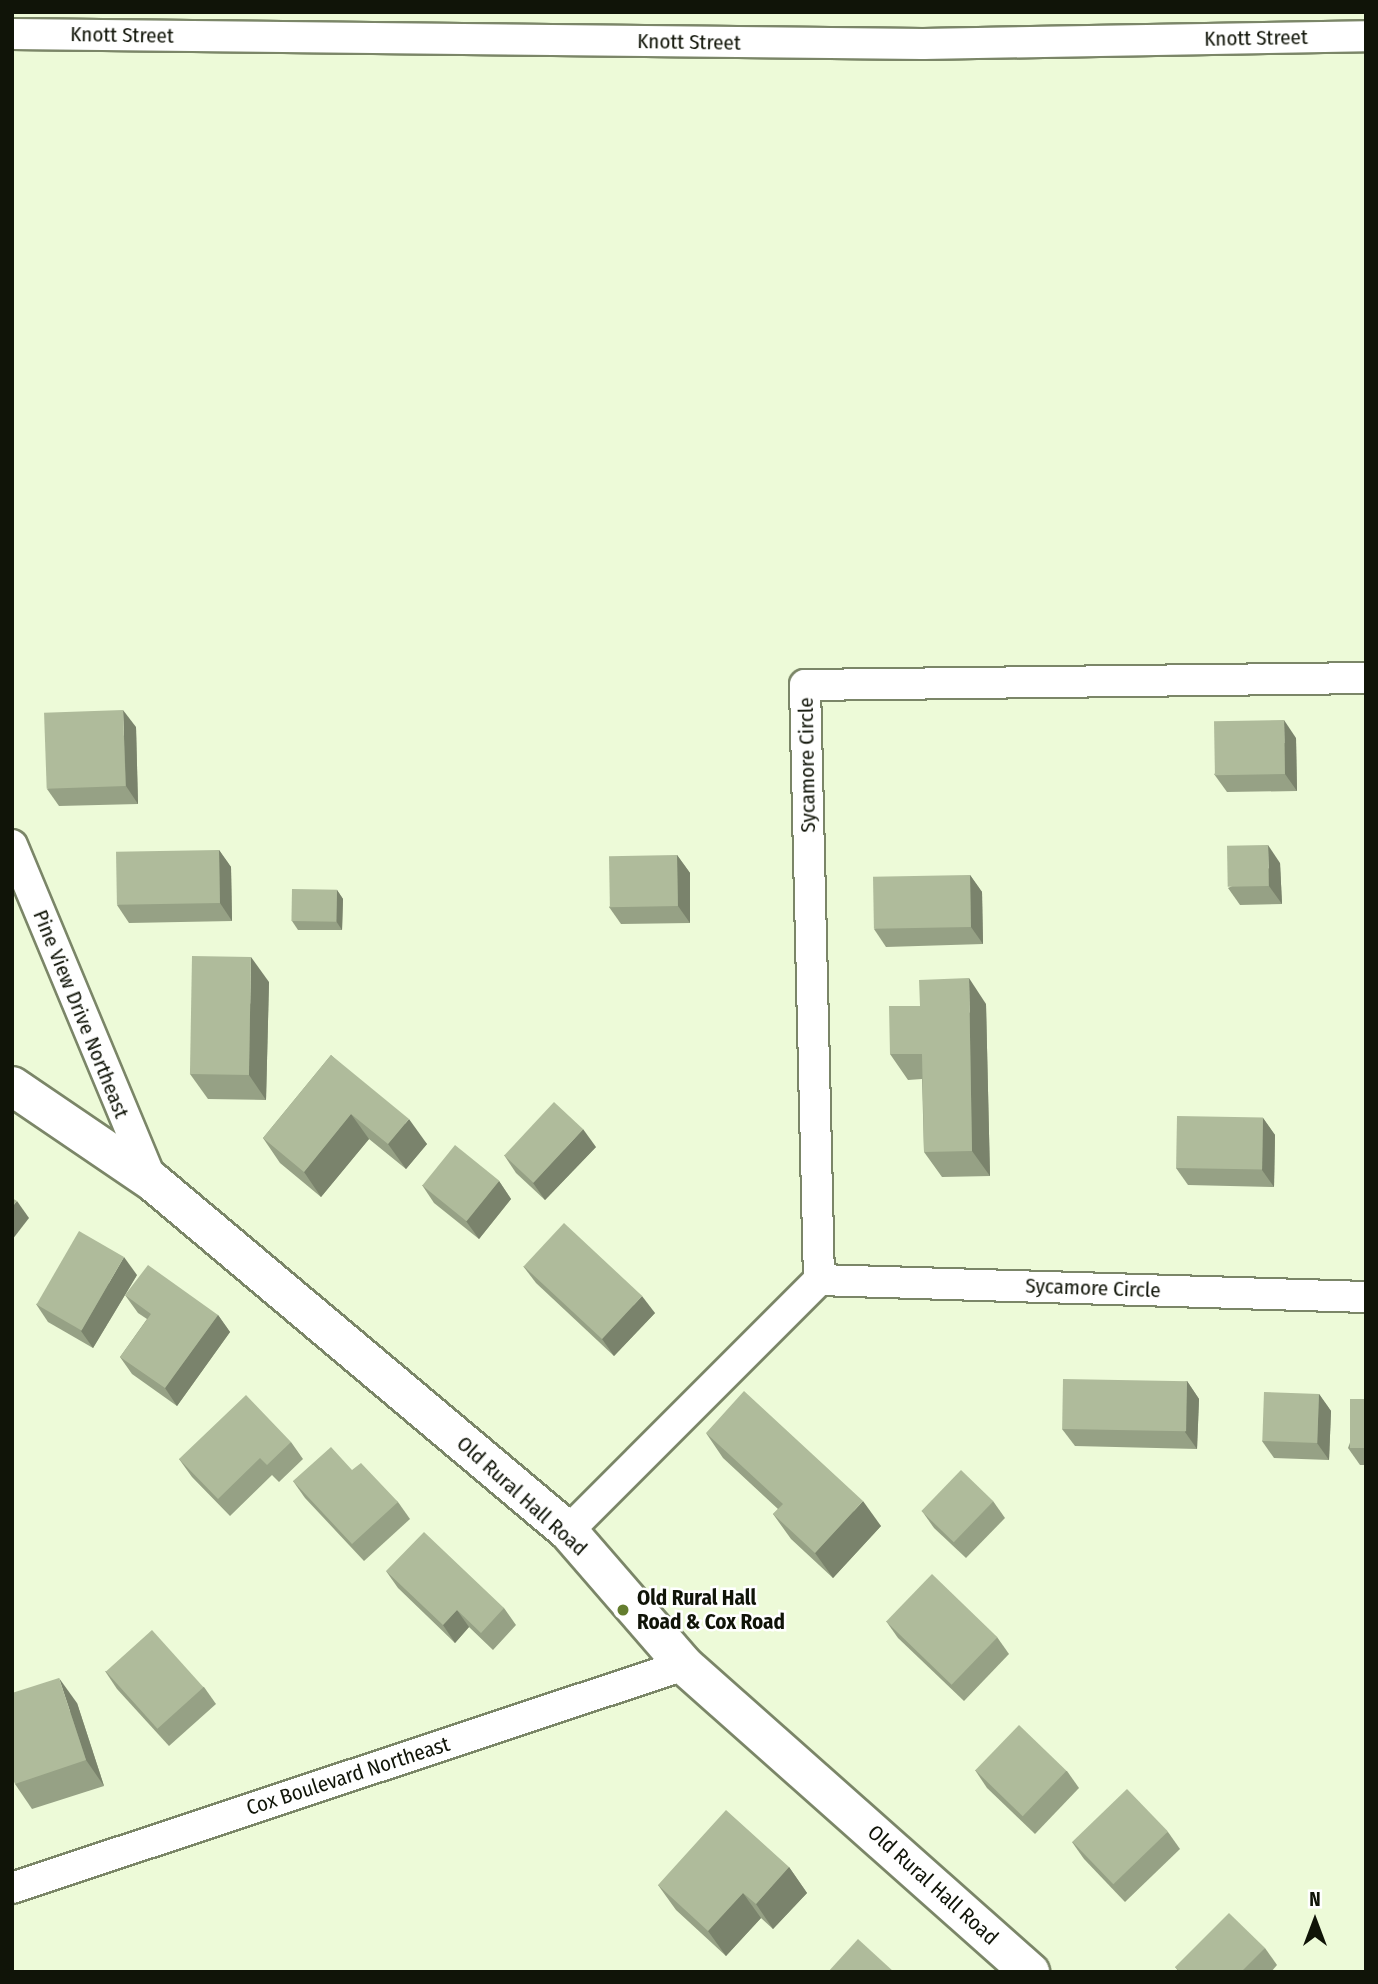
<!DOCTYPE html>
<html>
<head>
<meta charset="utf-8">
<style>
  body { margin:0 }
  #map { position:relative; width:1378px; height:1984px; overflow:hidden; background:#edfad8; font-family:"Fira Sans Condensed",sans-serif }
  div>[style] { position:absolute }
  .roads { filter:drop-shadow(2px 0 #7b8668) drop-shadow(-2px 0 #7b8668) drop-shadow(0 2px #7b8668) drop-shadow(0 -2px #7b8668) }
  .street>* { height:30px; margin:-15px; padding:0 15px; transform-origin:15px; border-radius:15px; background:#fff }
  .secondary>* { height:38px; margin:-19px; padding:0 19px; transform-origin:19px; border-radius:19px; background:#fff }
  .wall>* { inset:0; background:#96a185 }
  .shaded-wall>* { inset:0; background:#7a836c }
  .building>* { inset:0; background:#afbb9b; transform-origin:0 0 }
  .dots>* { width:19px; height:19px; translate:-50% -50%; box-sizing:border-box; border:4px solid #fff; border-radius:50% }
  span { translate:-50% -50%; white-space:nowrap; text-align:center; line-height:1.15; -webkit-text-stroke:5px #fff; paint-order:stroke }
  .street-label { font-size:21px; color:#101408 }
  .poi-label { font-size:21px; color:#101408; font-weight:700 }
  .left { translate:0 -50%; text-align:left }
  .frame { position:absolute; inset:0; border:14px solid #101408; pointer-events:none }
  .north { position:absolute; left:1280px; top:1886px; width:70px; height:70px; -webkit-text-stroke:5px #fff; paint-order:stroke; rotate:0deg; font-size:19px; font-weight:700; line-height:28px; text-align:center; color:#101408 }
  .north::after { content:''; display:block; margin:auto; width:24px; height:32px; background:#101408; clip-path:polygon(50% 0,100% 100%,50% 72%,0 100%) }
</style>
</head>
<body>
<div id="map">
  <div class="roads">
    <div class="street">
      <div style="left:12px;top:34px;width:911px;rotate:0.63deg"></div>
      <div style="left:923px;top:44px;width:443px;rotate:-1deg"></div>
      <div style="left:12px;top:845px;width:364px;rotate:67.4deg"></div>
      <div style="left:819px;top:1280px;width:595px;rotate:-91.35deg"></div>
      <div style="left:805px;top:685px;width:561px;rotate:-0.71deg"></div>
      <div style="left:568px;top:1531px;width:355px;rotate:-45deg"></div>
      <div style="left:819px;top:1280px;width:547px;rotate:1.78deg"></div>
      <div style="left:12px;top:1888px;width:708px;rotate:-18.36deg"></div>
    </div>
    <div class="secondary">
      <div style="left:12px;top:1086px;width:169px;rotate:34.2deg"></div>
      <div style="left:152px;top:1181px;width:544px;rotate:40.08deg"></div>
      <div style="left:568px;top:1531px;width:177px;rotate:49.1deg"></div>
      <div style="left:684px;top:1665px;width:463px;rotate:41.6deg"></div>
    </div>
  </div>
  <div class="wall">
    <div style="clip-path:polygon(136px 727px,138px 804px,59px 806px,47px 789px)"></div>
    <div style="clip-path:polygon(1296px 738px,1297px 791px,1227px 792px,1214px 774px)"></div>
    <div style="clip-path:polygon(219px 850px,231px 867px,232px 921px,129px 923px,117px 905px)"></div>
    <div style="clip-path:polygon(677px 855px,690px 873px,690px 923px,621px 924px,609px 907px)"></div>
    <div style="clip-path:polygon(1280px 863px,1282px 904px,1240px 905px,1228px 888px)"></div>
    <div style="clip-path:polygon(970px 875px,982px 892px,983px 944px,886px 947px,874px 929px)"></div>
    <div style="clip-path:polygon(337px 890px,343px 899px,342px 930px,298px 930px,292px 921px)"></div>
    <div style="clip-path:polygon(269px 982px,266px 1100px,208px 1099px,190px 1074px)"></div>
    <div style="clip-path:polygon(986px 1004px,990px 1176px,942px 1177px,924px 1152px,922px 1079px,908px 1080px,890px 1054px)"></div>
    <div style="clip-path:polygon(331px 1055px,427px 1144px,406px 1169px,369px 1139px,321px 1197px,280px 1163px,263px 1138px)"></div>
    <div style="clip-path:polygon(1263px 1118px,1275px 1135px,1274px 1187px,1188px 1185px,1176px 1168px)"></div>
    <div style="clip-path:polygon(596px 1147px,545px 1200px,516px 1173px,504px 1155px)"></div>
    <div style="clip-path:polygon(499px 1181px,511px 1199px,479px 1239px,434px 1203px,422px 1185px)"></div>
    <div style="clip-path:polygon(523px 1266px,655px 1313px,614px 1356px,536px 1283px)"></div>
    <div style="clip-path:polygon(137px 1275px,93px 1348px,48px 1322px,36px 1304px)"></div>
    <div style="clip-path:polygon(125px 1295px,218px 1315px,230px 1332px,177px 1406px,132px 1374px,120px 1357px,147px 1319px,138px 1313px)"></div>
    <div style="clip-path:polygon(1187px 1381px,1199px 1399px,1197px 1449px,1075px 1446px,1062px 1429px)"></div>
    <div style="clip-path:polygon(1319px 1394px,1331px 1411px,1329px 1460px,1274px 1458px,1262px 1441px)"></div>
    <div style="clip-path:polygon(1366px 1399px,1366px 1465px,1360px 1465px,1348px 1448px)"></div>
    <div style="clip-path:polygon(706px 1433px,881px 1526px,833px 1578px,791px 1539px,773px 1514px,778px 1509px,723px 1458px)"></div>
    <div style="clip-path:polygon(291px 1442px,303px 1459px,279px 1482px,272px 1475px,230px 1516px,192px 1477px,179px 1459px)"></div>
    <div style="clip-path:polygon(352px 1470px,398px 1502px,410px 1519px,364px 1561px,305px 1498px,293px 1481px)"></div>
    <div style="clip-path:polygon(993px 1501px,1005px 1518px,966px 1558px,934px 1528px,922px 1511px)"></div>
    <div style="clip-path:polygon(386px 1571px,504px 1608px,516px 1625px,493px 1650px,469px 1627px,455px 1643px,398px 1588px)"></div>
    <div style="clip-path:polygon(886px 1621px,997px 1637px,1009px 1654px,964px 1701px,898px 1638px)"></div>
    <div style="clip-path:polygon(105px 1671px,204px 1687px,216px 1704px,169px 1746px,117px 1689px)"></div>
    <div style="clip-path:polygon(77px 1703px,104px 1786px,32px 1809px,15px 1784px)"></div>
    <div style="clip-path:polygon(975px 1770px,1067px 1771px,1079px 1788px,1035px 1834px,987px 1788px)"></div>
    <div style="clip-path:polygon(1168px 1832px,1180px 1849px,1125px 1902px,1084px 1859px,1072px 1842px)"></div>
    <div style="clip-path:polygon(789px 1867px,807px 1893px,773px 1929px,761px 1918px,726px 1956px,676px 1910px,658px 1885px)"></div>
    <div style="clip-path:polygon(1265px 1948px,1277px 1965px,1271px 1972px,1179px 1972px,1175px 1967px)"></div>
  </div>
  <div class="shaded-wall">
    <div style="clip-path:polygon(123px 710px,136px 727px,138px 804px,126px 786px)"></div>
    <div style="clip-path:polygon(1284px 720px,1296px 738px,1297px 791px,1285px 774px)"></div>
    <div style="clip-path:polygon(1268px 845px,1280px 863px,1282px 904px,1269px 886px)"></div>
    <div style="clip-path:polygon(219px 850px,231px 867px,232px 921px,220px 903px)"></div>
    <div style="clip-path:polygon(677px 855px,690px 873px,690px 923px,678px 906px)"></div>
    <div style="clip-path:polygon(970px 875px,982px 892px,983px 944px,971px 927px)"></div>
    <div style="clip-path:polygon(337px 890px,343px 899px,342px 930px,336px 921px)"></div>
    <div style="clip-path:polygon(251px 957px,269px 982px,266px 1100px,249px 1075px)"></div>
    <div style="clip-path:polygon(969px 978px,986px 1004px,990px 1176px,972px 1151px)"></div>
    <div style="clip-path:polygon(351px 1114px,369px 1139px,321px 1197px,304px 1172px)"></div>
    <div style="clip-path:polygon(1263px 1118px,1275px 1135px,1274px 1187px,1262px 1170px)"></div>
    <div style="clip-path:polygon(409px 1119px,427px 1144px,406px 1169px,388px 1144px)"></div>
    <div style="clip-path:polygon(583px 1129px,596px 1147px,545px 1200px,533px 1183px)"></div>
    <div style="clip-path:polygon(499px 1181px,511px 1199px,479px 1239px,466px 1221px)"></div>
    <div style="clip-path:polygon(17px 1201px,29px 1218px,12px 1240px,12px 1207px)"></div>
    <div style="clip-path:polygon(124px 1257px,137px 1275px,93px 1348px,81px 1331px)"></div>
    <div style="clip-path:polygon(642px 1296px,655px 1313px,614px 1356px,602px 1339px)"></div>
    <div style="clip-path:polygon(218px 1315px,230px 1332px,177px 1406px,165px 1388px)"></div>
    <div style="clip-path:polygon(1187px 1381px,1199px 1399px,1197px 1449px,1185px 1432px)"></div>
    <div style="clip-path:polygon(1319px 1394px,1331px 1411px,1329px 1460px,1317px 1443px)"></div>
    <div style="clip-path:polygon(863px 1501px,881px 1526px,833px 1578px,815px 1553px)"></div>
    <div style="clip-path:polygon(457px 1610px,469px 1627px,455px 1643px,443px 1625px)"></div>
    <div style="clip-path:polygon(59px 1678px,77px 1703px,104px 1786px,86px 1760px)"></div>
    <div style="clip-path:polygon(789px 1867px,807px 1893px,773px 1929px,756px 1904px)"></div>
    <div style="clip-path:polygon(743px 1893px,761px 1918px,726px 1956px,708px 1931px)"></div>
  </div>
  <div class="building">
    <div style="left:123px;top:710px;width:76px;height:79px;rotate:88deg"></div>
    <div style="left:1284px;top:720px;width:54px;height:70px;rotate:89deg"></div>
    <div style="left:1268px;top:845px;width:41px;height:41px;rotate:89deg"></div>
    <div style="left:219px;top:850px;width:53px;height:103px;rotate:89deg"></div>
    <div style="left:677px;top:855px;width:51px;height:68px;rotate:89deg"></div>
    <div style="left:970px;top:875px;width:52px;height:97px;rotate:89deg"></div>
    <div style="left:292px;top:889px;width:45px;height:32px;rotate:1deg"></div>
    <div style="left:192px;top:956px;width:59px;height:118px;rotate:1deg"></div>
    <div style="clip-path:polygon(969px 978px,972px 1151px,924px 1152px,922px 1054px,890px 1054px,889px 1006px,920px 1006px,919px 980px)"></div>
    <div style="clip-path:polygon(331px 1055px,409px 1119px,388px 1144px,351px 1114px,304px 1172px,263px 1138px)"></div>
    <div style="left:554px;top:1102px;width:40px;height:73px;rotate:43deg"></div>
    <div style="left:1177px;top:1116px;width:86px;height:52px;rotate:1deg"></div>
    <div style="left:455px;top:1145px;width:57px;height:52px;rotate:39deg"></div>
    <div style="clip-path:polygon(12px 1198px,17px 1201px,12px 1207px)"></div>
    <div style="left:564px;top:1223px;width:107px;height:59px;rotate:43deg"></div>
    <div style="left:79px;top:1231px;width:52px;height:85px;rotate:30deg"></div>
    <div style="clip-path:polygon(148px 1265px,218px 1315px,165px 1388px,120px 1357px,151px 1314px,125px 1295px)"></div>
    <div style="left:1063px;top:1379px;width:124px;height:50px;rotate:1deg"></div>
    <div style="clip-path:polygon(744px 1391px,863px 1501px,815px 1553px,773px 1514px,783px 1504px,706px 1433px)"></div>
    <div style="left:1264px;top:1392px;width:55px;height:49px;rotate:2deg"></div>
    <div style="clip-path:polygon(246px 1395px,291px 1442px,267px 1465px,260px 1458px,218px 1499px,179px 1459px)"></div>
    <div style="left:1350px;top:1399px;width:16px;height:49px"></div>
    <div style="clip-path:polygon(331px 1447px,352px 1470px,361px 1463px,398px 1502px,352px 1544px,293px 1481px)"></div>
    <div style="left:961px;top:1470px;width:45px;height:57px;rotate:44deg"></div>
    <div style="clip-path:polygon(424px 1532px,504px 1608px,481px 1633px,457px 1610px,443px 1625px,386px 1571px)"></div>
    <div style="left:932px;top:1574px;width:91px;height:66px;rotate:44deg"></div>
    <div style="left:152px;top:1630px;width:77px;height:62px;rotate:48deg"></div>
    <div style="clip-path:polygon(59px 1678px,86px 1760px,15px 1784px,12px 1777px,12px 1693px)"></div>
    <div style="left:1019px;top:1725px;width:66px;height:63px;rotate:44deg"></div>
    <div style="left:1127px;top:1789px;width:59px;height:76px;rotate:46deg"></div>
    <div style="clip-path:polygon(726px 1810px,789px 1867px,756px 1904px,743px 1893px,708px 1931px,658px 1885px)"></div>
    <div style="clip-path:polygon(1229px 1913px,1265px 1948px,1241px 1972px,1180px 1972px,1175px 1967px)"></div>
    <div style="clip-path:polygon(858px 1939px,894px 1972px,828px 1972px)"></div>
  </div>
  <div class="dots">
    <div style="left:623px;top:1610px;background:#647d2f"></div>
  </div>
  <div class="street-label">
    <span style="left:122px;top:35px;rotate:1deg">Knott Street</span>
    <span style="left:1256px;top:38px;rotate:-1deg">Knott Street</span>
    <span style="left:689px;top:42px;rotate:1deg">Knott Street</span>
    <span style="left:807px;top:765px;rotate:-91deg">Sycamore Circle</span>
    <span style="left:81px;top:1014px;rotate:68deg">Pine View Drive Northeast</span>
    <span style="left:1093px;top:1288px;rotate:2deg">Sycamore Circle</span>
    <span style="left:522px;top:1496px;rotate:42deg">Old Rural Hall Road</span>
    <span style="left:348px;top:1776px;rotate:-18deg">Cox Boulevard Northeast</span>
    <span style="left:933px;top:1885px;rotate:42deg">Old Rural Hall Road</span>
  </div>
  <div class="poi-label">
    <span class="left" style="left:637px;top:1610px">Old Rural Hall<br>Road &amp; Cox Road</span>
  </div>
  <div class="frame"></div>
  <div class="north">N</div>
</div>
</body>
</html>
